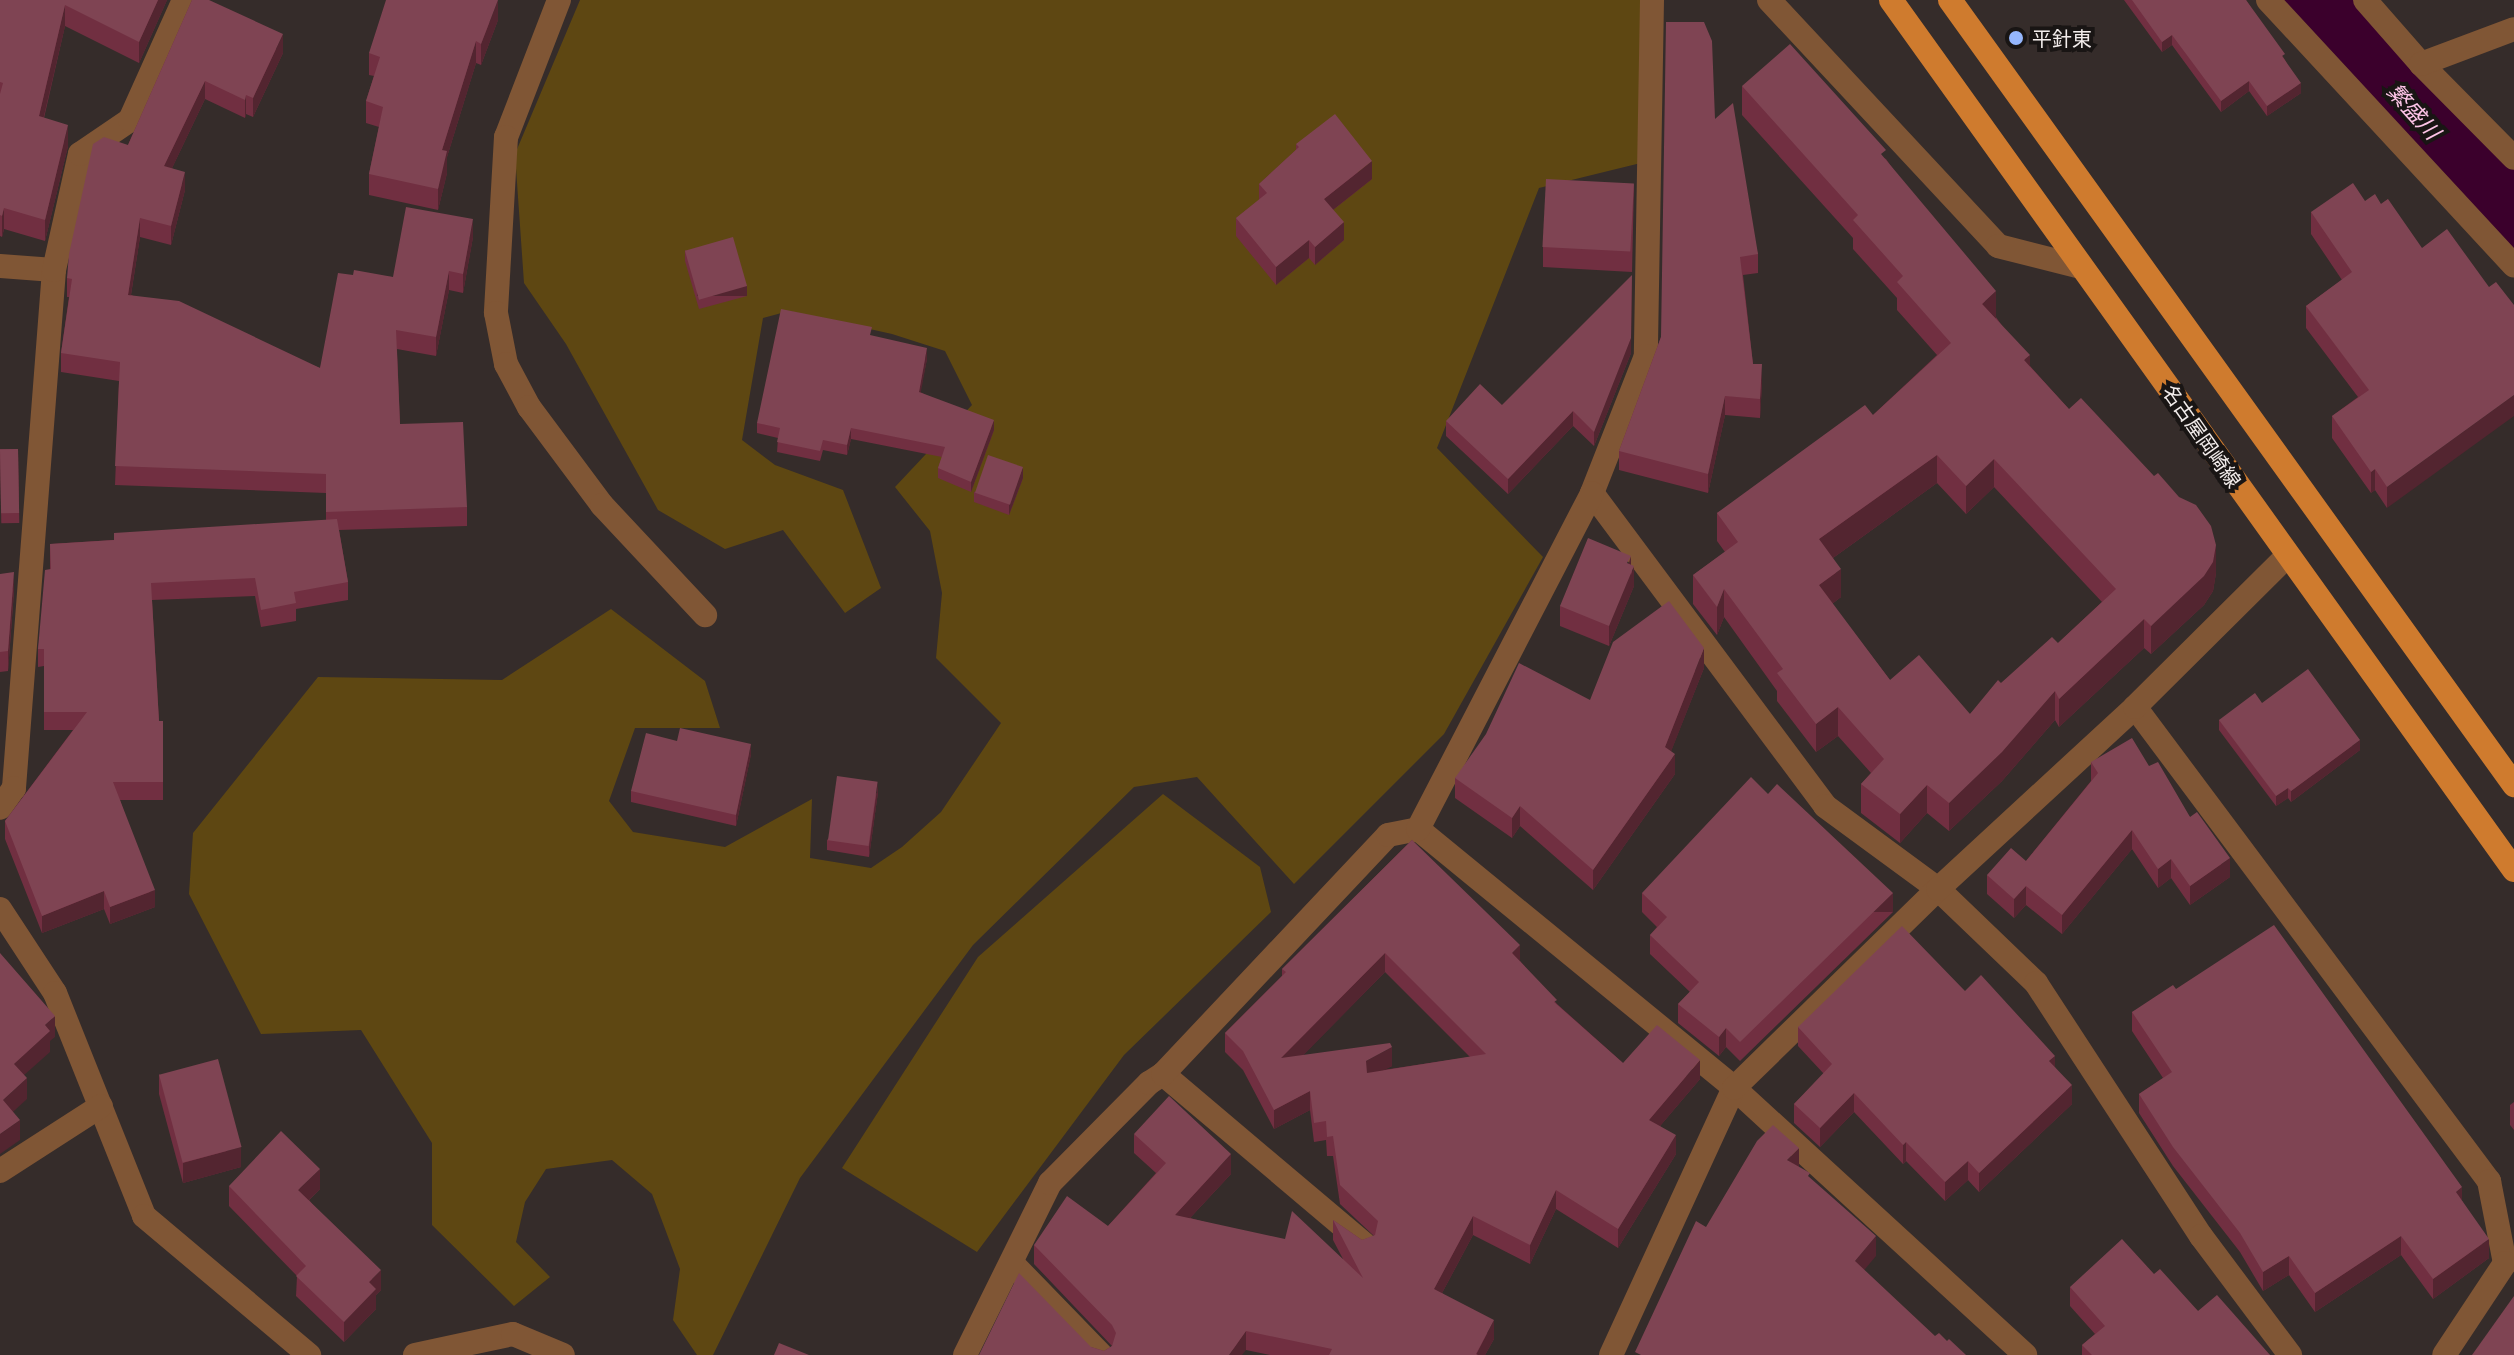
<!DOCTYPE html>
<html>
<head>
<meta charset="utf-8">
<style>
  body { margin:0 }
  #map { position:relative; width:2514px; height:1355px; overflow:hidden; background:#352c2a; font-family:Barlow,"Noto Sans JP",sans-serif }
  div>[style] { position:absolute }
  .green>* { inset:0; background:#5e4712 }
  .river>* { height:80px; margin:-40px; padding:0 40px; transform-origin:40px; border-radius:40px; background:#3b002c }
  .minor>* { height:24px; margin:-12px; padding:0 12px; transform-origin:12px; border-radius:12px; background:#805635 }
  .major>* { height:24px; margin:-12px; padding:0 12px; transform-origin:12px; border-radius:12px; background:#cf7b2e }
  .wall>* { inset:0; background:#712f41; transform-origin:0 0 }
  .shaded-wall>* { inset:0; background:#532530; transform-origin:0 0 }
  .building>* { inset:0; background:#7f4453; transform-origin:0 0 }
  .dots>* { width:22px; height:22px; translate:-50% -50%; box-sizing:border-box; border:4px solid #191514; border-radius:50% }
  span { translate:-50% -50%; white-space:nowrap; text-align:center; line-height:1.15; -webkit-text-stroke:8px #191514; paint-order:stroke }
  .poi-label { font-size:20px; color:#f3edec }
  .left { translate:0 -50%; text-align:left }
  .street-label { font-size:20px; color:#f3edec }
  .water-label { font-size:22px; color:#fdc4e7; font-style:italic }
</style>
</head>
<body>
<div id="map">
  <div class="green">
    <div style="clip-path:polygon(580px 0,1653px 0,1653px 160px,1539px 188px,1437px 448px,1543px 557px,1444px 734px,1294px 884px,1197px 777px,1134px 787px,973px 945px,800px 1178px,713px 1355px,697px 1355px,673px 1320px,680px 1269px,652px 1194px,612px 1160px,546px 1169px,525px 1202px,516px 1242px,550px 1277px,514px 1306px,432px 1225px,432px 1143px,361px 1030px,261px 1034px,189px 894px,193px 833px,318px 677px,502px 680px,611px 609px,705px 681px,720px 728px,635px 728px,609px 801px,633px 832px,725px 847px,812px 799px,810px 858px,871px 868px,902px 847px,941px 812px,1001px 723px,936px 658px,942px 593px,930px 531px,895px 487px,972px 405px,945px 351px,892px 334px,789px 311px,763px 318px,742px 440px,775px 465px,843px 490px,881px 588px,845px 613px,783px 530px,725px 549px,658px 510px,566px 344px,524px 283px,515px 154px)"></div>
    <div style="clip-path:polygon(1163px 794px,1260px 867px,1271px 912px,1124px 1055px,977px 1252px,842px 1168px,978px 957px)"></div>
  </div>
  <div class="river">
    <div style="left:2315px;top:0;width:298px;rotate:48.1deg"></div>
  </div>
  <div class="minor">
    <div style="left:559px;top:0;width:147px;rotate:111.1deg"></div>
    <div style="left:506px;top:137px;width:176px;rotate:93.3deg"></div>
    <div style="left:496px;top:313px;width:52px;rotate:78.9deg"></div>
    <div style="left:506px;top:364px;width:49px;rotate:61.9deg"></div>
    <div style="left:529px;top:407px;width:122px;rotate:53.3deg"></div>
    <div style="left:602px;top:505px;width:151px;rotate:46.9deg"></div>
    <div style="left:1652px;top:0;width:356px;rotate:91deg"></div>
    <div style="left:1646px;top:356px;width:147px;rotate:111.5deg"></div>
    <div style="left:1592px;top:493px;width:390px;rotate:53.3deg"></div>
    <div style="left:1825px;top:806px;width:140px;rotate:36.3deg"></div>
    <div style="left:1938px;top:889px;width:136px;rotate:43.8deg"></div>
    <div style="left:2036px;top:983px;width:302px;rotate:56.9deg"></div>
    <div style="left:2201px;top:1236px;width:149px;rotate:53.2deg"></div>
    <div style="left:1769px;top:0;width:336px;rotate:47deg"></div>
    <div style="left:1998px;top:246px;width:86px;rotate:14.2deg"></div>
    <div style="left:2268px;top:0;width:362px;rotate:47.2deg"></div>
    <div style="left:2365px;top:0;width:85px;rotate:48.8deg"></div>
    <div style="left:2421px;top:64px;width:132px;rotate:45.3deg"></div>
    <div style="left:2421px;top:64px;width:99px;rotate:-20.6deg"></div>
    <div style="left:0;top:266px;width:54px;rotate:4.2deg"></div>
    <div style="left:54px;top:270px;width:520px;rotate:94.42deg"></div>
    <div style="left:14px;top:788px;width:24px;rotate:125deg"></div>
    <div style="left:54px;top:270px;width:119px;rotate:-77.4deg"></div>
    <div style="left:80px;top:154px;width:60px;rotate:-34.2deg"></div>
    <div style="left:130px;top:120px;width:132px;rotate:-65.8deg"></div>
    <div style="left:2135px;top:707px;width:592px;rotate:53.25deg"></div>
    <div style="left:2489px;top:1181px;width:84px;rotate:79deg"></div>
    <div style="left:2505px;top:1263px;width:110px;rotate:123.5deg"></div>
    <div style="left:1418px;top:829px;width:409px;rotate:39.3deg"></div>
    <div style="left:1734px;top:1088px;width:395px;rotate:42.5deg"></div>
    <div style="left:0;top:909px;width:100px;rotate:56.8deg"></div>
    <div style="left:55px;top:993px;width:240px;rotate:68.2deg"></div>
    <div style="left:144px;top:1216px;width:216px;rotate:40.1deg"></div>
    <div style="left:1163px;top:1074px;width:263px;rotate:40.2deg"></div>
    <div style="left:0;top:1171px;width:120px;rotate:-32.8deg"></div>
    <div style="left:1012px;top:1263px;width:128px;rotate:45.9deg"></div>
    <div style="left:415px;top:1355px;width:100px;rotate:-12.1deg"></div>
    <div style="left:513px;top:1334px;width:54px;rotate:22.8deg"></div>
    <div style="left:965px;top:1355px;width:192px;rotate:-63.7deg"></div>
    <div style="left:1050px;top:1183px;width:141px;rotate:-45.3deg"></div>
    <div style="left:1149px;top:1083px;width:17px;rotate:-33deg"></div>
    <div style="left:1163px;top:1074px;width:328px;rotate:-46.7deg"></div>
    <div style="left:1388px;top:835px;width:31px;rotate:-11deg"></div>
    <div style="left:1418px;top:829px;width:378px;rotate:-62.6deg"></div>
    <div style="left:1611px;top:1355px;width:294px;rotate:-65.3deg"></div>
    <div style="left:1734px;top:1088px;width:285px;rotate:-44.3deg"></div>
    <div style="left:1938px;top:889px;width:268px;rotate:-42.7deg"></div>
    <div style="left:2135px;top:707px;width:214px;rotate:-44.8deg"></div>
  </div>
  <div class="major">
    <div style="left:1891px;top:0;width:1070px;rotate:54.39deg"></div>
    <div style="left:1950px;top:0;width:967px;rotate:54.3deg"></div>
  </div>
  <div class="wall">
    <div style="clip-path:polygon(0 0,167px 0,139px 63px,65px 26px,44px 118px,68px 146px,45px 241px,4px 229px,2px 237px,0 236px)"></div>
    <div style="clip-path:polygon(192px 0,283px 53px,253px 117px,246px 114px,245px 118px,205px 99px,172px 168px,185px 190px,171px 245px,140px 237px,131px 295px,320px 368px,353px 275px,393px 277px,473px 237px,463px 293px,449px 290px,436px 356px,397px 349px,400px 424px,467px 507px,467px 526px,339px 530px,348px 582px,348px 600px,296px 609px,296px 621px,261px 627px,255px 596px,152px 600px,159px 721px,163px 721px,163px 800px,120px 800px,155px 907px,110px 924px,104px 909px,42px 933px,5px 839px,5px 821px,73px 730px,44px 730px,44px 666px,38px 667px,38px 649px,50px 569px,50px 544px,114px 540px,326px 520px,326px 493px,115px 485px,119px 381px,61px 372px,61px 353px,69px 297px,67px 297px,67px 278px,128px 145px)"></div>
    <div style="clip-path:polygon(2124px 0,2246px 0,2285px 60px,2301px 93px,2267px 116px,2249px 91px,2221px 112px,2172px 45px,2162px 52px)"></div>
    <div style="clip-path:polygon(498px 20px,481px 65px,476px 63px,447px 157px,447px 173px,438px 210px,369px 195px,369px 174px,379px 127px,366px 123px,366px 101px,374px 76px,369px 75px,369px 53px)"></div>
    <div style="clip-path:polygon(evenodd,1742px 86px,1886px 159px,2030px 366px,2216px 573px,2213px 591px,2204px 605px,2151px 654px,2144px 648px,2059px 727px,2055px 720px,2002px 781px,1949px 831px,1927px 813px,1900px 843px,1861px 813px,1861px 784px,1871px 773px,1838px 736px,1816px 752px,1777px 701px,1777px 691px,1724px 617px,1717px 635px,1693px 604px,1693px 575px,1725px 552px,1717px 541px,1717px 513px,1873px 415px,1937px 355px,1897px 310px,1897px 298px,1853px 249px,1853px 238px,1742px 115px,1742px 86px,1937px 483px,1966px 514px,1994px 487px,2102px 602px,2058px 643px,2001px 683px,1970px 714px,1890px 680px,1832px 604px,1841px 597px,1833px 558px,1937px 483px)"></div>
    <div style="clip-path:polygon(1715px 119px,1758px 254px,1758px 273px,1743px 275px,1753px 364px,1762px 383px,1760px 418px,1725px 415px,1708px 493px,1619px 470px,1619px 451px,1661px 337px)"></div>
    <div style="clip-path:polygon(1296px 144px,1372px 179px,1333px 210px,1344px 240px,1315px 265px,1309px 258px,1276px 285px,1236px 236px,1236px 218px,1259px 200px,1259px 184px,1296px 150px)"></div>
    <div style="clip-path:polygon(1634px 184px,1632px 272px,1543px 267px,1543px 247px)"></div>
    <div style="clip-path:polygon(2388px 199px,2387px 508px,2375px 490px,2371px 493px,2332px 438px,2332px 416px,2358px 397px,2306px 328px,2306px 306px,2342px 280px,2311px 234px,2311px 212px,2365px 201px,2381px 204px)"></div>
    <div style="clip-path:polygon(685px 250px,747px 296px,699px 309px,685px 261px)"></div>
    <div style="clip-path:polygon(872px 336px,927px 359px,920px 392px,994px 430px,971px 492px,938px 478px,938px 468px,942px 457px,851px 439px,847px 455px,823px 450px,820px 461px,777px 452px,778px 438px,757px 433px,757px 423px)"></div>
    <div style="clip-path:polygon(1631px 353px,1594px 446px,1573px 426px,1508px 494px,1446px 436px,1446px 421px,1502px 405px)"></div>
    <div style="left:18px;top:449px;width:74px;height:18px;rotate:89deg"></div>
    <div style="clip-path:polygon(1023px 478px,1009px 515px,974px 502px,974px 492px)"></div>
    <div style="clip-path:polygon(1631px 565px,1634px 586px,1609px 646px,1560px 626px,1560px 606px)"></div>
    <div style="clip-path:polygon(0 574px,14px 591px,8px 671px,0 672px)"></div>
    <div style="clip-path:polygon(1704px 668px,1671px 751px,1675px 774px,1593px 890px,1520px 826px,1512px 838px,1455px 798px,1455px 778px,1590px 700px)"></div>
    <div style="clip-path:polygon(2262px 703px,2360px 750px,2291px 802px,2288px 798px,2276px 806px,2219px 730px,2219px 720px)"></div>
    <div style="clip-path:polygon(677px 741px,751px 754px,736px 826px,631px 802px,631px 791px)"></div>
    <div style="clip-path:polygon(2091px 762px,2149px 766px,2190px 817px,2230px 877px,2190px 905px,2171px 878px,2158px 888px,2132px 849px,2062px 934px,2026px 905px,2014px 918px,1987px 894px,1987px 875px,2026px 861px,2091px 781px)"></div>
    <div style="clip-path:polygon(878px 792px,869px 857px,827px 850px,827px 840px)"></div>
    <div style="clip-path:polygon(evenodd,1412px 840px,1520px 961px,1557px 1004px,1623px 1063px,1700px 1079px,1660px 1126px,1676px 1154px,1618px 1248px,1556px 1209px,1530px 1264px,1473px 1235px,1442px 1293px,1494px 1339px,1485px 1355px,1270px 1355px,1246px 1350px,979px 1355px,1091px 1347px,1104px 1351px,1112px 1346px,1034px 1264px,1034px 1245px,1108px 1226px,1156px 1173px,1134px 1153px,1134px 1134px,1231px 1174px,1190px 1218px,1343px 1259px,1333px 1240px,1333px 1220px,1362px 1240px,1374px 1236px,1340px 1204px,1333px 1156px,1327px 1156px,1326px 1140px,1314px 1142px,1310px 1110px,1274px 1129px,1243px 1070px,1225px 1052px,1225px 1033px,1282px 976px,1282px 969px,1412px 840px,1385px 972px,1470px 1057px,1383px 1070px,1392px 1066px,1303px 1055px,1385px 972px)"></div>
    <div style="clip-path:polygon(1642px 893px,1893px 912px,1740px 1061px,1726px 1047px,1719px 1056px,1678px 1023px,1678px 1004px,1690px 992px,1650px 954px,1650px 935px,1657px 927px,1642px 912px)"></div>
    <div style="clip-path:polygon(2176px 989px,2462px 1201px,2489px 1258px,2433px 1299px,2401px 1255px,2315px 1312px,2289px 1275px,2263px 1291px,2240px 1252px,2173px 1166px,2139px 1113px,2139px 1094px,2163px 1078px,2132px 1031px,2132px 1012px)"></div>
    <div style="clip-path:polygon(1965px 991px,2055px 1067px,2072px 1104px,1979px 1192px,1968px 1180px,1945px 1201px,1906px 1161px,1903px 1164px,1854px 1112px,1820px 1147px,1794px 1123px,1794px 1104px,1824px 1074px,1798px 1046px,1798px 1027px)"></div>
    <div style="clip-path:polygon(159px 1074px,241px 1167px,183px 1183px,159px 1094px)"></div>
    <div style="clip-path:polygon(2514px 1102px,2514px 1130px,2510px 1125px,2510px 1105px)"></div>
    <div style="clip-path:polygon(229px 1186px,320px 1189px,309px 1200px,381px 1290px,376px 1295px,376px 1309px,344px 1342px,296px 1296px,297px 1276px,229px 1206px)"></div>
    <div style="clip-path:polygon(2154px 1274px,2198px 1311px,2270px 1355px,2082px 1355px,2082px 1345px,2095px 1334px,2070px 1306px,2070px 1287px)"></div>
  </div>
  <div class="shaded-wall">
    <div style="clip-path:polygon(158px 0,167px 0,139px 63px,139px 42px)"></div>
    <div style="clip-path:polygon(498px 0,498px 20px,481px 65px,481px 44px)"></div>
    <div style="clip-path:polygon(65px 5px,65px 26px,39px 137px,39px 116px)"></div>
    <div style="clip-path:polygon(283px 34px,283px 53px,253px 117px,253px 98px)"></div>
    <div style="clip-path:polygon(2172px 35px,2172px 45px,2162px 52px,2162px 42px)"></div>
    <div style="clip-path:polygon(476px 41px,476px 63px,447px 157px,447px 173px,438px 210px,438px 189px,442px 150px)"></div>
    <div style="clip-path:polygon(205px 81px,205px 99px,164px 185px,164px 166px)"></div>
    <div style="clip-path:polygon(2249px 81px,2249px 91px,2221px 112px,2221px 101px)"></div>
    <div style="clip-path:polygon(2301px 83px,2301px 93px,2267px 116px,2267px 106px)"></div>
    <div style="clip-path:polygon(246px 95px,246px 114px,245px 118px,245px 100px)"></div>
    <div style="clip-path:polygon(68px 125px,68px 146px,45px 241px,45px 220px)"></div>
    <div style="clip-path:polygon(1372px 161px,1372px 179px,1324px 217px,1324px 199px)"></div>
    <div style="clip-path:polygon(185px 172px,185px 190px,171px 245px,171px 226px)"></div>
    <div style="clip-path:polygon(4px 208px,4px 229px,2px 237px,2px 216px)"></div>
    <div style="clip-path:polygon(140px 218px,140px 237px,128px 313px,128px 295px)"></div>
    <div style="clip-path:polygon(473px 219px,473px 237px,463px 293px,463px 274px)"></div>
    <div style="clip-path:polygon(1344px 222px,1344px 240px,1315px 265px,1315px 247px)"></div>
    <div style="clip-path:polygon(1309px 240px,1309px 258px,1276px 285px,1276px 267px)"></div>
    <div style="clip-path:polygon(449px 271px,449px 290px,436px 356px,436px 337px)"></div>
    <div style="clip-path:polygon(1632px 275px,1631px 353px,1594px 446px,1594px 432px)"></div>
    <div style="left:747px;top:286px;width:10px;height:50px;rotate:90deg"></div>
    <div style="clip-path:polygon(1996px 291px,1996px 319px,1982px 304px)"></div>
    <div style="clip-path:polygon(927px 348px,927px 359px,919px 402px,919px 392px)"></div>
    <div style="clip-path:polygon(2030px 355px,2030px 383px,2024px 360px)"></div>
    <div style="clip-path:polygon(1762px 364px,1762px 383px,1760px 418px,1760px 399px)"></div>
    <div style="clip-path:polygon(2514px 395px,2514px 416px,2387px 508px,2387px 487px)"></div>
    <div style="clip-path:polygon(1725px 396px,1725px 415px,1708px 493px,1708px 474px)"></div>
    <div style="clip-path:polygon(1573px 411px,1573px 426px,1508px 494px,1508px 479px)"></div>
    <div style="clip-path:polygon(994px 420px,994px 430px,971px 492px,971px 482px)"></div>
    <div style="clip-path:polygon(851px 428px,851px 439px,847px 455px,847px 445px)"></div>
    <div style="clip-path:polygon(1937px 455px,1937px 483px,1819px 568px,1819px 539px)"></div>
    <div style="clip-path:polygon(1994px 459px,1994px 487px,1966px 514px,1966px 486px)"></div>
    <div style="clip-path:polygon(1023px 467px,1023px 478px,1009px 515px,1009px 505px)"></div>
    <div style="clip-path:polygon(2375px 469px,2375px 490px,2371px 493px,2371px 472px)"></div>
    <div style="clip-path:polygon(2216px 545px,2216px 573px,2213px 591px,2204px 605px,2151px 654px,2151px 626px)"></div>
    <div style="clip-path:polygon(1631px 556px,1631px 575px,1634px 566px,1634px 586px,1609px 646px,1609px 626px)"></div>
    <div style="clip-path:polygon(1841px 569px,1841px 597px,1819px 614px,1819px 585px)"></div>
    <div style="clip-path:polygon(14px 572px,14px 591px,8px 671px,8px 651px)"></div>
    <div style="clip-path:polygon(1724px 589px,1724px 617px,1717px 635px,1717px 607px)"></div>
    <div style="clip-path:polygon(2144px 619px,2144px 648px,2059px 727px,2059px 699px)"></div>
    <div style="clip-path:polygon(1704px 648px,1704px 668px,1665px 767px,1665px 747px)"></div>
    <div style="clip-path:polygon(2055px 691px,2055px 720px,2002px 781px,1949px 831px,1949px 803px)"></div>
    <div style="clip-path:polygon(1838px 707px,1838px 736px,1816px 752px,1816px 724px)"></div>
    <div style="clip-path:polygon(2360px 740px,2360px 750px,2291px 802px,2291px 791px)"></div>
    <div style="clip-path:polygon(751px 744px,751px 754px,736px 826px,736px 815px)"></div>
    <div style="clip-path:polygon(1675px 754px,1675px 774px,1593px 890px,1593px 870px)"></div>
    <div style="clip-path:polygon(878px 782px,878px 792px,869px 857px,869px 847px)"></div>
    <div style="clip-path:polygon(1927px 785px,1927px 813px,1900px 843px,1900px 814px)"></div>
    <div style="clip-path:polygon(2288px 788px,2288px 798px,2276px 806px,2276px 796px)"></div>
    <div style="clip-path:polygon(1520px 806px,1520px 826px,1512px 838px,1512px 818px)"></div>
    <div style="clip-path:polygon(2132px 830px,2132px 849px,2062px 934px,2062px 915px)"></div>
    <div style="clip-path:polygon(2230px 858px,2230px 877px,2190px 905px,2190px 886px)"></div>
    <div style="clip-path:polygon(2171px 859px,2171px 878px,2158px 888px,2158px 869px)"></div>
    <div style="clip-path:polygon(2026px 886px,2026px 905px,2014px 918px,2014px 899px)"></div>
    <div style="clip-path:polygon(155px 890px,155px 907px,110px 924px,110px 907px)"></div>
    <div style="clip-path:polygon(104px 891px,104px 909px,42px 933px,42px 916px)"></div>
    <div style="left:1893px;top:893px;width:19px;height:214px;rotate:90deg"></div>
    <div style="clip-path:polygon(1520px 945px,1520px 964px,1512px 953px)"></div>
    <div style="clip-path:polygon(1385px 953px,1385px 972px,1281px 1078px,1281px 1058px)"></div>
    <div style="clip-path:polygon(55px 1016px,55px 1037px,50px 1041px,50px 1052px,14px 1084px,14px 1064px,45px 1025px)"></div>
    <div style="clip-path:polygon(1726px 1028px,1726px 1047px,1719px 1056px,1719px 1037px)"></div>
    <div style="clip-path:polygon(1392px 1047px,1392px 1066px,1366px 1080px,1366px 1061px)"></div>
    <div style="clip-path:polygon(2055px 1056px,2055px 1075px,2049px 1061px)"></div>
    <div style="clip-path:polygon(1700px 1060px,1700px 1079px,1649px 1139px,1649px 1120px)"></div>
    <div style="clip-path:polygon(27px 1078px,27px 1099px,3px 1121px,3px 1100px)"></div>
    <div style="clip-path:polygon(2072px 1085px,2072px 1104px,1979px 1192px,1979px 1173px)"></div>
    <div style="clip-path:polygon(1310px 1091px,1310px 1110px,1274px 1129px,1274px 1110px)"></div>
    <div style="clip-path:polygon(1854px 1093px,1854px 1112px,1820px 1147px,1820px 1128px)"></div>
    <div style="clip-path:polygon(20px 1120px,20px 1140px,0 1154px,0 1134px)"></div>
    <div style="clip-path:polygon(1676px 1135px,1676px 1154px,1618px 1248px,1618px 1229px)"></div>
    <div style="clip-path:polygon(1906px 1142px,1906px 1161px,1903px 1164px,1903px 1145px)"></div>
    <div style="clip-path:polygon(241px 1147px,241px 1167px,183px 1183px,183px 1163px)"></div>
    <div style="clip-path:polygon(1799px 1148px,1799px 1168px,1787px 1160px)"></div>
    <div style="clip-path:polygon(1231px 1154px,1231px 1174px,1175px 1234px,1175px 1215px)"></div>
    <div style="clip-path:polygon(1968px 1161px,1968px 1180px,1945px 1201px,1945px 1182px)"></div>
    <div style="clip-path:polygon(320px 1169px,320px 1189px,298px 1210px,298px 1190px)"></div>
    <div style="clip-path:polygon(2462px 1187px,2462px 1206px,2456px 1192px)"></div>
    <div style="clip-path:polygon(1556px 1190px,1556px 1209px,1530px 1264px,1530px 1245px)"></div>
    <div style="clip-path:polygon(1473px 1216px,1473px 1235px,1434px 1308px,1434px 1289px)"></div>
    <div style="clip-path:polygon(1876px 1236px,1876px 1256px,1855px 1281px,1855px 1261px)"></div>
    <div style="clip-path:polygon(2401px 1236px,2401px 1255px,2315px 1312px,2315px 1293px)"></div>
    <div style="clip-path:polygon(2489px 1239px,2489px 1258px,2433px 1299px,2433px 1279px)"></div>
    <div style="clip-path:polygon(2289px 1256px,2289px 1275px,2263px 1291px,2263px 1272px)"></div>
    <div style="clip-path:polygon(381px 1270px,381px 1290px,376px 1295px,376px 1309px,344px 1342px,344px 1322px,369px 1282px)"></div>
    <div style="clip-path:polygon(1494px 1320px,1494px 1339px,1485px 1355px,1476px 1355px)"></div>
    <div style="clip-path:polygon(1246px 1331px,1246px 1350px,1242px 1355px,1229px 1355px)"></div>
  </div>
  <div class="building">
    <div style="clip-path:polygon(0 0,158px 0,139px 42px,65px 5px,39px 116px,68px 125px,45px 220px,4px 208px,2px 216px,0 215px,0 94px,3px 83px,0 82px)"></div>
    <div style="clip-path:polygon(192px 0,209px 0,283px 34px,253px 98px,246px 95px,245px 100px,205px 81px,164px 166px,185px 172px,171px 226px,140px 218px,128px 295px,179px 301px,320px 368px,338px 273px,353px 275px,354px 270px,393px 277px,406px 207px,473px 219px,463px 274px,449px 271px,436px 337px,396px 330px,400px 424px,463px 422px,467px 507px,326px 512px,326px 474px,115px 466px,120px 362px,61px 353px,72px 279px,67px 278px,69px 254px,93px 144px,104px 137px,128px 145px)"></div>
    <div style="clip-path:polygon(386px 0,498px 0,481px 44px,476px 41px,442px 150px,447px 151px,438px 189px,369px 174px,383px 107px,366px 101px,380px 57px,369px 53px)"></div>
    <div style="clip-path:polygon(2132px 0,2246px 0,2285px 54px,2282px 56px,2301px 83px,2267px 106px,2249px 81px,2221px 101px,2172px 35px,2162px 42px)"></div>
    <div style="clip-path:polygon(1666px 22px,1704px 22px,1712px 41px,1715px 119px,1733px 103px,1758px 254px,1740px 257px,1753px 364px,1762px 364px,1760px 399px,1725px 396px,1708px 474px,1619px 451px,1661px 337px)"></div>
    <div style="clip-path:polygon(evenodd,1790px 44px,1886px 150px,1881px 154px,1996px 291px,1982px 304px,2030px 355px,2024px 360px,2069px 409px,2081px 398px,2154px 476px,2158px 473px,2179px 497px,2196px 505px,2211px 526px,2216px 545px,2213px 562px,2204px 576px,2151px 626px,2144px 619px,2059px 699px,2055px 691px,2002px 752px,1949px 803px,1927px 785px,1900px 814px,1861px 784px,1884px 759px,1838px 707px,1816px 724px,1777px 673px,1783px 669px,1724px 589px,1717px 607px,1693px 575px,1738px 542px,1717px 513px,1865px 405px,1873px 415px,1951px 343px,1897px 282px,1903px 276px,1853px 220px,1858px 215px,1742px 86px,1790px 44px,1937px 455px,1966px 486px,1994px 459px,2116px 589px,2058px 643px,2052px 637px,2001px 683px,1998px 680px,1970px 714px,1919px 655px,1890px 680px,1819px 585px,1841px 569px,1819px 539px,1937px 455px)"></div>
    <div style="clip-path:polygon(1335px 114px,1372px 161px,1324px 199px,1344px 222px,1315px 247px,1309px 240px,1276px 267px,1236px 218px,1267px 193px,1259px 184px,1299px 147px,1296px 144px)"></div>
    <div style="left:1546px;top:179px;width:88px;height:68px;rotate:3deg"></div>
    <div style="clip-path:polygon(2353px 183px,2365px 201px,2375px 194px,2381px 204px,2388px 199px,2422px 248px,2447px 229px,2489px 287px,2496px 282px,2514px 305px,2514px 395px,2387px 487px,2375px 469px,2371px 472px,2332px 416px,2369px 390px,2306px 306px,2352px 272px,2311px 212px)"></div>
    <div style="left:733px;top:237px;width:51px;height:50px;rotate:74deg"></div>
    <div style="clip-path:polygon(1632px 275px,1631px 338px,1594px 432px,1573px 411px,1508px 479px,1446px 421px,1480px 384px,1502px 405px)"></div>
    <div style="clip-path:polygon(781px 309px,872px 327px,870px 335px,927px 348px,919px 392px,994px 420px,971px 482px,938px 468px,945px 447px,851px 428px,847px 445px,823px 440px,820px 451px,777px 442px,780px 428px,757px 423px)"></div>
    <div style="left:18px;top:449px;width:64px;height:18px;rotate:89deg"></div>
    <div style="left:988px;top:455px;width:37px;height:40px;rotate:19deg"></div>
    <div style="clip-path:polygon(337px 519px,348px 582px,294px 592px,296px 603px,261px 610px,255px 578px,151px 583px,159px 721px,163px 721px,163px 782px,113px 782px,155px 890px,110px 907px,104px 891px,42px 916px,5px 821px,87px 712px,44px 712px,44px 649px,38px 649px,45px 570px,51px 569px,50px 544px,114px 540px,114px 533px)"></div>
    <div style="clip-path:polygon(1588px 538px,1631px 556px,1627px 563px,1634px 566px,1609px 626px,1560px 606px)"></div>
    <div style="clip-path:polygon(14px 572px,8px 651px,0 652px,0 574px)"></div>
    <div style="clip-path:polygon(1669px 601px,1704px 648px,1665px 747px,1675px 754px,1593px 870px,1520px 806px,1512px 818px,1455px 778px,1486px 734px,1519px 663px,1590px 700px,1613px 642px)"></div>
    <div style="clip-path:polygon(2308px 669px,2360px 740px,2291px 791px,2288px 788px,2276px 796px,2219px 720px,2255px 693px,2262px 703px)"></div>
    <div style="clip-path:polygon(680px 728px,751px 744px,736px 815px,631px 791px,646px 733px,677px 741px)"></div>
    <div style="clip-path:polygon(2132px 738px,2149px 766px,2158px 762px,2190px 817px,2197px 812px,2230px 858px,2190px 886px,2171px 859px,2158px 869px,2132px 830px,2062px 915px,2026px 886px,2014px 899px,1987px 875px,2011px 848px,2026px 861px,2098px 773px,2091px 762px)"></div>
    <div style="left:837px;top:776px;width:41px;height:65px;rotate:8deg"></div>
    <div style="clip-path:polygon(1751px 777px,1768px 794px,1777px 784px,1893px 893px,1740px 1042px,1726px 1028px,1719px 1037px,1678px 1004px,1699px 982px,1650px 935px,1667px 917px,1642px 893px)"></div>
    <div style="clip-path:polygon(evenodd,1412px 840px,1520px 945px,1512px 953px,1557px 1000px,1554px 1002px,1623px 1063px,1657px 1025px,1700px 1060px,1649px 1120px,1676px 1135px,1618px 1229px,1556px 1190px,1530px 1245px,1473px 1216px,1434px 1289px,1494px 1320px,1476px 1354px,1478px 1355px,1329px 1355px,1332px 1349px,1246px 1331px,1229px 1355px,979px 1355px,1019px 1273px,1091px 1347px,1104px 1351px,1112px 1346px,1116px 1333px,1112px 1325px,1034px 1245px,1067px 1196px,1108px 1226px,1166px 1163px,1134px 1134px,1169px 1096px,1231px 1154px,1175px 1215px,1285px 1239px,1292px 1211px,1363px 1278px,1333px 1220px,1362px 1240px,1375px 1235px,1378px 1221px,1340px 1185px,1333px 1136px,1327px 1137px,1326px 1121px,1314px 1123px,1310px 1091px,1274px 1110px,1243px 1051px,1225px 1033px,1286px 972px,1282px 969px,1412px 840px,1385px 953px,1486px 1054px,1367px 1073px,1366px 1061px,1392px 1047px,1390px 1043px,1281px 1058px,1385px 953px)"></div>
    <div style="clip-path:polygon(2274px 925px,2462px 1187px,2456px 1192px,2489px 1239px,2433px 1279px,2401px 1236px,2315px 1293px,2289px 1256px,2263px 1272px,2240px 1233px,2173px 1147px,2139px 1094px,2172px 1072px,2132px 1012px,2173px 985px,2176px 989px)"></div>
    <div style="clip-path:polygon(1902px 926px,1965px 991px,1981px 975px,2055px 1056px,2049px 1061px,2072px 1085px,1979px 1173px,1968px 1161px,1945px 1182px,1906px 1142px,1903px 1145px,1854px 1093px,1820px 1128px,1794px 1104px,1832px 1064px,1798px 1027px)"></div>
    <div style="clip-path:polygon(0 953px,55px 1016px,45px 1025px,50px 1031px,14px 1064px,27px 1078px,3px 1100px,20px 1120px,0 1134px)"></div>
    <div style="left:218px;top:1059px;width:91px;height:61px;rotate:75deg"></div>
    <div style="clip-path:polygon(1773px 1125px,1799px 1148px,1787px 1160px,1810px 1173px,1808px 1176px,1876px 1236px,1855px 1261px,1935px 1336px,1939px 1333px,1947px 1341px,1949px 1339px,1966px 1355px,1641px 1355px,1635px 1352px,1696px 1221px,1706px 1227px,1757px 1141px)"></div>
    <div style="clip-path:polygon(281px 1131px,320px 1169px,298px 1190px,381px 1270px,369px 1282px,376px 1289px,344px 1322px,296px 1276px,306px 1266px,229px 1186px)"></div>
    <div style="clip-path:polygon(2122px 1239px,2154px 1274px,2160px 1269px,2198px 1311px,2217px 1295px,2270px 1355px,2092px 1355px,2082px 1345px,2105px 1326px,2070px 1287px)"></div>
    <div style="clip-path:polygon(2514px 1296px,2514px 1355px,2472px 1355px)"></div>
    <div style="clip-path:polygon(779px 1343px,809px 1355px,774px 1355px)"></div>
  </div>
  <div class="dots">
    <div style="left:2016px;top:38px;background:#95b6fd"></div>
  </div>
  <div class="poi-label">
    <span class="left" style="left:2032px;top:38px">平針東</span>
  </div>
  <div class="street-label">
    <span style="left:2202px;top:436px;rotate:55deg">名古屋岡崎線</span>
  </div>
  <div class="water-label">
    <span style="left:2414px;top:111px;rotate:48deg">繁盛川</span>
  </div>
</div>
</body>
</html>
